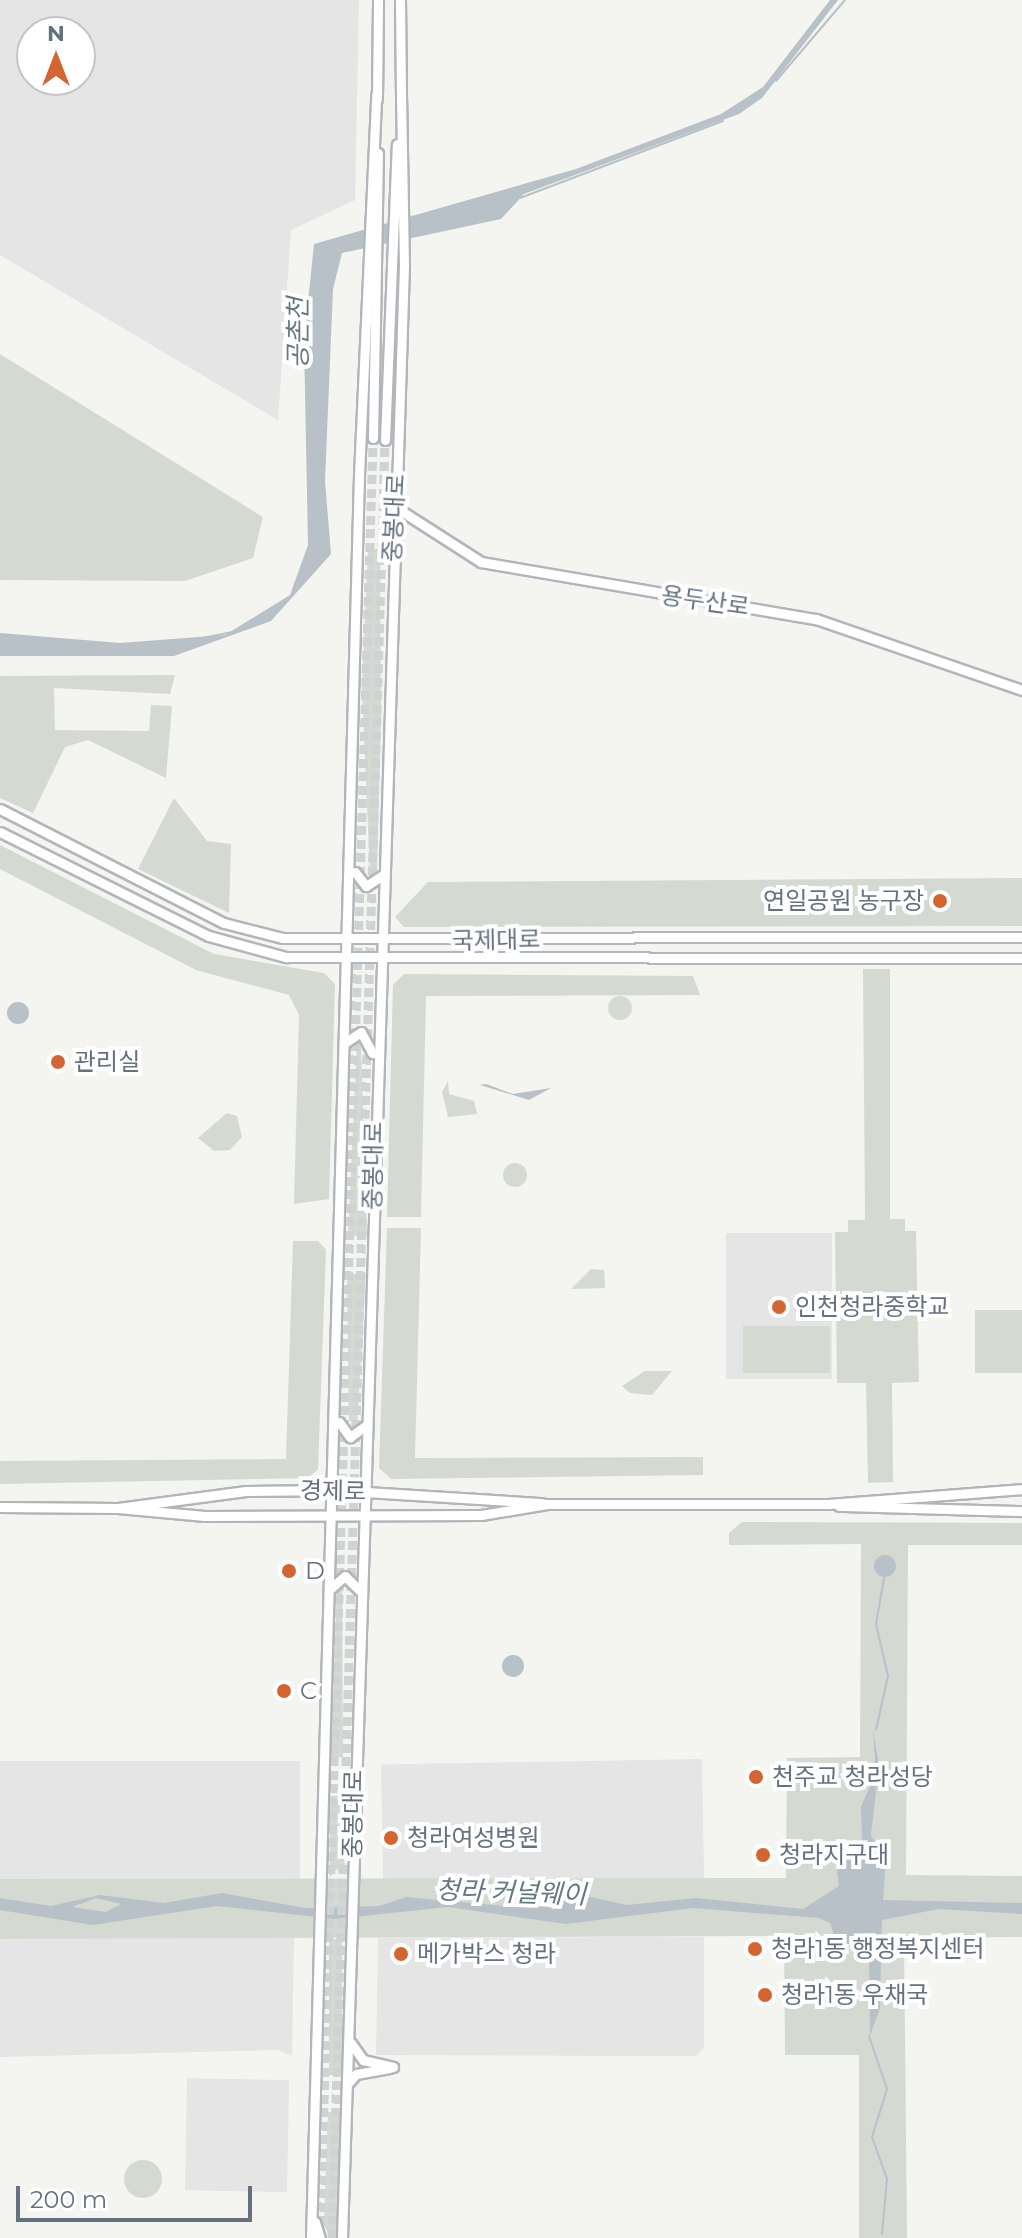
<!DOCTYPE html>
<html>
<head>
<meta charset="utf-8">
<style>
  body { margin:0 }
  #map { position:relative; width:1022px; height:2238px; overflow:hidden; background:#f4f4f0; font-family:Montserrat,"Noto Sans KR",sans-serif }
  div>[style] { position:absolute }
  .built>* { inset:0; background:#e4e5e4; transform-origin:0 0 }
  .green>* { inset:0; background:#d4dad2; transform-origin:0 0 }
  .round { border-radius:50% }
  .water>* { inset:0; background:#b8c1c7 }
  .stream>* { height:2px; margin:-1px; padding:0 1px; transform-origin:1px; border-radius:1px; background:#b8c1c7 }
  .secondary-tunnel>* { height:9px; margin-top:-4.5px; transform-origin:0; background:repeating-linear-gradient(90deg,#d0d3d4 0 9px,transparent 0 13.5px) }
  .roads { filter:drop-shadow(2px 0 #b2b6ba) drop-shadow(-2px 0 #b2b6ba) drop-shadow(0 2px #b2b6ba) drop-shadow(0 -2px #b2b6ba) }
  .secondary>* { height:9px; margin:-4.5px; padding:0 4.5px; transform-origin:4.5px; border-radius:4.5px; background:#fff }
  .dots>* { width:22px; height:22px; translate:-50% -50%; box-sizing:border-box; border:4px solid #fff; border-radius:50% }
  span { translate:-50% -50%; white-space:nowrap; text-align:center; line-height:1.15; -webkit-text-stroke:8px #fff; paint-order:stroke }
  .street-label { font-size:24px; color:#65717f }
  .poi-label { font-size:24px; color:#65717f }
  .right { translate:-100% -50%; text-align:right }
  .left { translate:0 -50%; text-align:left }
  .water-label { font-size:26px; color:#667983; font-style:italic }
  .north { position:absolute; left:16px; top:16px; width:80px; height:80px; box-sizing:border-box; background:#fff; border:2px solid #c1c6cc; border-radius:50%; rotate:0deg; font-size:22px; font-weight:700; line-height:32px; text-align:center; color:#65717f }
  .north::after { content:''; display:block; margin:auto; width:28px; height:36px; background:#d46531; clip-path:polygon(50% 0,100% 100%,50% 72%,0 100%) }
  .scale { position:absolute; left:16px; top:2186px; width:236px; height:36px; box-sizing:border-box; border:4px solid #65717f; border-top:0; padding-left:10px; font-size:24px; line-height:28px; white-space:nowrap; color:#65717f; -webkit-text-stroke:6px #fff; paint-order:stroke }
</style>
</head>
<body>
<div id="map">
  <div class="built">
    <div style="clip-path:polygon(evenodd,0 0,359px 0,355px 200px,291px 230px,278px 420px,0 255px,0 0,32px 32px,80px 32px,80px 80px,32px 80px,32px 32px)"></div>
    <div style="left:832px;top:1233px;width:146px;height:106px;rotate:90deg"></div>
    <div style="left:702px;top:1759px;width:119px;height:321px;rotate:89deg"></div>
    <div style="left:0;top:1761px;width:300px;height:118px"></div>
    <div style="clip-path:polygon(294px 1937px,292px 2056px,277px 2050px,0 2057px,0 1939px)"></div>
    <div style="clip-path:polygon(704px 1937px,704px 2048px,696px 2056px,376px 2055px,378px 1938px)"></div>
    <div style="left:289px;top:2080px;width:112px;height:102px;rotate:91deg"></div>
  </div>
  <div class="green">
    <div style="clip-path:polygon(0 354px,263px 517px,253px 558px,185px 581px,0 580px)"></div>
    <div style="clip-path:polygon(368px 549px,380px 549px,381px 715px,377px 867px,370px 874px,362px 689px)"></div>
    <div style="clip-path:polygon(175px 675px,170px 694px,54px 688px,55px 730px,149px 731px,151px 705px,172px 706px,166px 778px,88px 740px,65px 747px,33px 813px,0 798px,0 676px)"></div>
    <div style="clip-path:polygon(174px 798px,207px 841px,231px 844px,229px 913px,138px 869px)"></div>
    <div style="clip-path:polygon(0 845px,214px 954px,324px 973px,335px 984px,329px 1199px,294px 1204px,299px 1015px,289px 995px,196px 970px,0 869px)"></div>
    <div style="clip-path:polygon(1022px 878px,1022px 926px,404px 927px,395px 917px,428px 882px)"></div>
    <div style="clip-path:polygon(863px 969px,890px 969px,890px 1219px,905px 1219px,905px 1231px,916px 1231px,919px 1382px,892px 1383px,893px 1482px,868px 1483px,866px 1383px,837px 1383px,835px 1232px,848px 1232px,848px 1220px,865px 1220px)"></div>
    <div style="clip-path:polygon(404px 974px,693px 976px,700px 995px,426px 996px,421px 1217px,387px 1217px,393px 985px)"></div>
    <div class="round" style="left:608px;top:996px;width:24px;height:24px"></div>
    <div style="clip-path:polygon(357px 1042px,361px 1046px,367px 1236px,348px 1236px)"></div>
    <div style="clip-path:polygon(448px 1081px,449px 1094px,474px 1101px,477px 1114px,448px 1117px,442px 1092px)"></div>
    <div style="clip-path:polygon(227px 1113px,237px 1116px,242px 1137px,230px 1150px,214px 1151px,198px 1138px)"></div>
    <div class="round" style="left:503px;top:1163px;width:24px;height:24px"></div>
    <div style="clip-path:polygon(387px 1228px,421px 1228px,415px 1458px,703px 1457px,703px 1475px,391px 1479px,379px 1468px)"></div>
    <div style="clip-path:polygon(293px 1241px,318px 1241px,326px 1250px,318px 1470px,307px 1478px,0 1484px,0 1461px,286px 1459px)"></div>
    <div style="clip-path:polygon(591px 1269px,604px 1270px,605px 1288px,571px 1289px)"></div>
    <div style="clip-path:polygon(347px 1274px,366px 1274px,357px 1426px,349px 1420px)"></div>
    <div style="left:975px;top:1310px;width:47px;height:63px"></div>
    <div style="left:743px;top:1326px;width:87px;height:47px"></div>
    <div style="clip-path:polygon(645px 1371px,672px 1371px,652px 1395px,630px 1393px,622px 1386px)"></div>
    <div style="clip-path:polygon(742px 1522px,1022px 1523px,1022px 1545px,908px 1545px,906px 1875px,1022px 1876px,1022px 1937px,904px 1938px,907px 2238px,859px 2238px,859px 2055px,785px 2055px,784px 1936px,0 1939px,0 1879px,786px 1878px,787px 1758px,860px 1757px,861px 1544px,729px 1545px,729px 1533px)"></div>
    <div style="clip-path:polygon(342px 1583px,343px 1757px,331px 1757px,337px 1587px)"></div>
    <div style="clip-path:polygon(330px 1796px,344px 1796px,345px 1875px,337px 1869px,330px 1877px)"></div>
    <div style="left:342px;top:1939px;width:136px;height:13px;rotate:90deg"></div>
    <div style="clip-path:polygon(328px 2112px,340px 2112px,337px 2229px,330px 2235px,324px 2226px)"></div>
    <div class="round" style="left:124px;top:2160px;width:38px;height:38px"></div>
  </div>
  <div class="water">
    <div style="clip-path:polygon(830px 0,838px 0,762px 98px,739px 114px,524px 194px,501px 219px,342px 253px,333px 289px,325px 481px,331px 554px,271px 621px,174px 656px,0 656px,0 633px,120px 643px,225px 635px,290px 595px,308px 545px,304px 341px,314px 244px,576px 169px,721px 114px,763px 87px)"></div>
    <div class="round" style="left:7px;top:1002px;width:22px;height:22px"></div>
    <div style="clip-path:polygon(480px 1085px,486px 1084px,513px 1094px,551px 1088px,529px 1100px)"></div>
    <div class="round" style="left:874px;top:1555px;width:22px;height:22px"></div>
    <div class="round" style="left:502px;top:1655px;width:22px;height:22px"></div>
    <div style="clip-path:polygon(evenodd,873px 1730px,879px 1765px,871px 1835px,886px 1862px,883px 1900px,1022px 1903px,1022px 1914px,939px 1909px,882px 1920px,880px 2008px,870px 2036px,869px 1951px,862px 1944px,838px 1948px,830px 1923px,819px 1918px,693px 1908px,566px 1924px,448px 1907px,334px 1919px,217px 1906px,93px 1925px,0 1910px,0 1898px,51px 1906px,100px 1895px,164px 1903px,222px 1893px,305px 1908px,379px 1906px,406px 1897px,516px 1907px,586px 1896px,627px 1905px,696px 1898px,803px 1909px,839px 1886px,834px 1850px,862px 1843px,861px 1807px,876px 1772px,873px 1730px,96px 1898px,121px 1904px,106px 1912px,72px 1907px,96px 1898px)"></div>
  </div>
  <div class="stream">
    <div style="left:776px;top:81px;width:106px;rotate:-49.6deg"></div>
    <div style="left:520px;top:198px;width:217px;rotate:-20.8deg"></div>
    <div style="left:202px;top:638px;width:38px;rotate:-11deg"></div>
    <div style="left:876px;top:1730px;width:55px;rotate:-77.5deg"></div>
    <div style="left:888px;top:1676px;width:53px;rotate:-103deg"></div>
    <div style="left:876px;top:1624px;width:47px;rotate:-80.1deg"></div>
    <div style="left:869px;top:2036px;width:56px;rotate:71.2deg"></div>
    <div style="left:887px;top:2089px;width:50px;rotate:107.4deg"></div>
    <div style="left:872px;top:2137px;width:45px;rotate:70.3deg"></div>
    <div style="left:887px;top:2179px;width:55px;rotate:95.2deg"></div>
  </div>
  <div class="secondary-tunnel">
    <div style="left:320px;top:2238px;width:1801px;rotate:-88.31deg"></div>
    <div style="left:332px;top:2238px;width:1799px;rotate:-88.31deg"></div>
  </div>
  <div class="roads">
    <div class="secondary">
      <div style="left:400px;top:0;width:97px;rotate:89.4deg"></div>
      <div style="left:377px;top:99px;width:99px;rotate:-89.4deg"></div>
      <div style="left:373px;top:438px;width:285px;rotate:-89deg"></div>
      <div style="left:385px;top:440px;width:296px;rotate:-87.7deg"></div>
      <div style="left:395px;top:507px;width:102px;rotate:32.6deg"></div>
      <div style="left:481px;top:562px;width:340px;rotate:9.7deg"></div>
      <div style="left:816px;top:619px;width:218px;rotate:19deg"></div>
      <div style="left:0;top:809px;width:251px;rotate:27deg"></div>
      <div style="left:224px;top:923px;width:61px;rotate:14.3deg"></div>
      <div style="left:283px;top:938px;width:739px;rotate:-0.08deg"></div>
      <div style="left:0;top:832px;width:233px;rotate:26.5deg"></div>
      <div style="left:209px;top:936px;width:80px;rotate:15.3deg"></div>
      <div style="left:286px;top:957px;width:736px;rotate:0.08deg"></div>
      <div style="left:355px;top:872px;width:18px;rotate:52deg"></div>
      <div style="left:366px;top:886px;width:20px;rotate:-33deg"></div>
      <div style="left:346px;top:1042px;width:18px;rotate:-34deg"></div>
      <div style="left:361px;top:1032px;width:24px;rotate:62deg"></div>
      <div style="left:339px;top:1422px;width:19px;rotate:54deg"></div>
      <div style="left:350px;top:1437px;width:19px;rotate:-36deg"></div>
      <div style="left:839px;top:1506px;width:183px;rotate:1.6deg"></div>
      <div style="left:0;top:1507px;width:118px;rotate:0.5deg"></div>
      <div style="left:118px;top:1508px;width:129px;rotate:-7.6deg"></div>
      <div style="left:246px;top:1491px;width:88px;rotate:-0.7deg"></div>
      <div style="left:334px;top:1490px;width:209px;rotate:3.6deg"></div>
      <div style="left:118px;top:1508px;width:87px;rotate:5.3deg"></div>
      <div style="left:205px;top:1516px;width:276px;rotate:-0.2deg"></div>
      <div style="left:481px;top:1515px;width:67px;rotate:-9.5deg"></div>
      <div style="left:547px;top:1504px;width:281px"></div>
      <div style="left:828px;top:1504px;width:195px;rotate:-4.4deg"></div>
      <div style="left:331px;top:1588px;width:18px;rotate:-41deg"></div>
      <div style="left:345px;top:1576px;width:20px;rotate:45deg"></div>
      <div style="left:351px;top:2043px;width:21px;rotate:55deg"></div>
      <div style="left:363px;top:2060px;width:31px;rotate:13deg"></div>
      <div style="left:349px;top:2082px;width:11px;rotate:-49deg"></div>
      <div style="left:356px;top:2074px;width:34px;rotate:-10deg"></div>
      <div style="left:315px;top:2222px;width:17px;rotate:73deg"></div>
      <div style="left:311px;top:2238px;width:1764px;rotate:-88.44deg"></div>
      <div style="left:359px;top:475px;width:381px;rotate:-87.4deg"></div>
      <div style="left:342px;top:2238px;width:1973px;rotate:-88.2deg"></div>
      <div style="left:404px;top:266px;width:172px;rotate:-91deg"></div>
    </div>
  </div>
  <div class="dots">
    <div style="left:940px;top:901px;background:#d46531"></div>
    <div style="left:58px;top:1062px;background:#d46531"></div>
    <div style="left:779px;top:1307px;background:#d46531"></div>
    <div style="left:289px;top:1571px;background:#d46531"></div>
    <div style="left:284px;top:1691px;background:#d46531"></div>
    <div style="left:756px;top:1777px;background:#d46531"></div>
    <div style="left:391px;top:1838px;background:#d46531"></div>
    <div style="left:763px;top:1855px;background:#d46531"></div>
    <div style="left:755px;top:1949px;background:#d46531"></div>
    <div style="left:401px;top:1954px;background:#d46531"></div>
    <div style="left:765px;top:1995px;background:#d46531"></div>
  </div>
  <div class="street-label">
    <span style="left:394px;top:518px;rotate:-87deg">중봉대로</span>
    <span style="left:705px;top:601px;rotate:8deg">용두산로</span>
    <span style="left:496px;top:940px;rotate:-1deg">국제대로</span>
    <span style="left:373px;top:1166px;rotate:-89deg">중봉대로</span>
    <span style="left:333px;top:1491px;rotate:1deg">경제로</span>
    <span style="left:353px;top:1814px;rotate:-89deg">중봉대로</span>
  </div>
  <div class="poi-label">
    <span class="right" style="left:924px;top:901px">연일공원 농구장</span>
    <span class="left" style="left:74px;top:1062px">관리실</span>
    <span class="left" style="left:795px;top:1307px">인천청라중학교</span>
    <span class="left" style="left:305px;top:1571px">D</span>
    <span class="left" style="left:300px;top:1691px">C</span>
    <span class="left" style="left:772px;top:1777px">천주교 청라성당</span>
    <span class="left" style="left:407px;top:1838px">청라여성병원</span>
    <span class="left" style="left:779px;top:1855px">청라지구대</span>
    <span class="left" style="left:771px;top:1949px">청라1동 행정복지센터</span>
    <span class="left" style="left:417px;top:1954px">메가박스 청라</span>
    <span class="left" style="left:781px;top:1995px">청라1동 우채국</span>
  </div>
  <div class="water-label">
    <span style="left:299px;top:333px;rotate:-90deg">공촌천</span>
    <span style="left:511px;top:1893px;rotate:2deg">청라 커널웨이</span>
  </div>
  <div class="north">N</div>
  <div class="scale">200 m</div>
</div>
</body>
</html>
